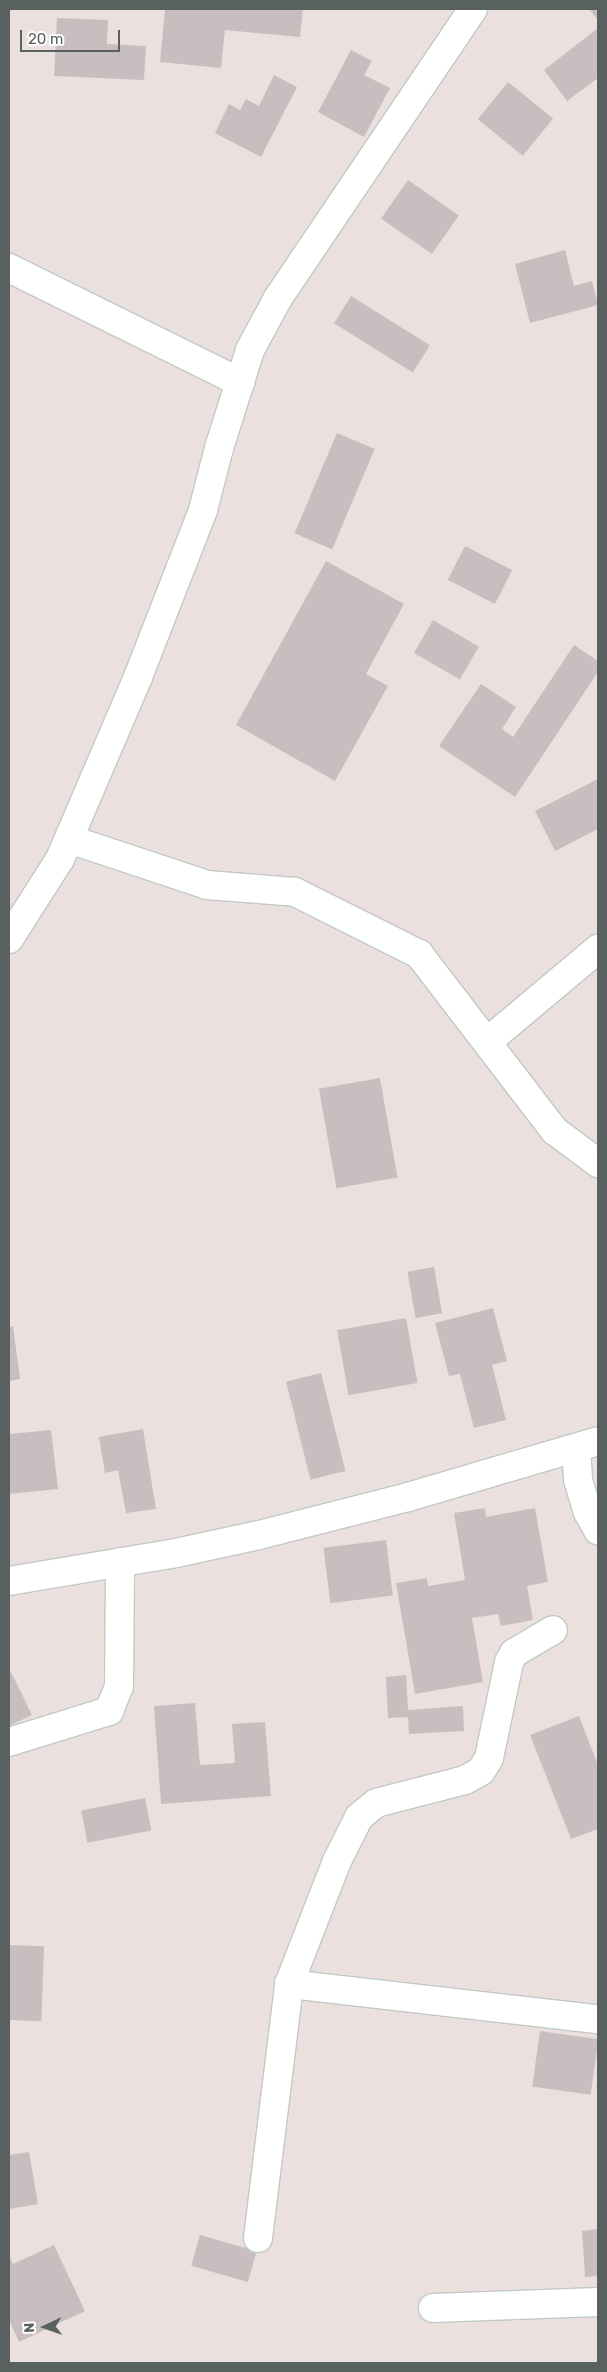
<!DOCTYPE html>
<html>
<head>
<meta charset="utf-8">
<style>
  body { margin:0 }
  #map { position:relative; width:607px; height:2372px; overflow:hidden; background:#ece0df; font-family:Rubik,sans-serif }
  div>[style] { position:absolute }
  .building>* { inset:0; background:#c9bebf; transform-origin:0 0 }
  .roads { filter:drop-shadow(1px 0 #c1c9c8) drop-shadow(-1px 0 #c1c9c8) drop-shadow(0 1px #c1c9c8) drop-shadow(0 -1px #c1c9c8) }
  .minor>* { height:28px; margin:-14px; padding:0 14px; transform-origin:14px; border-radius:14px; background:#fff }
  span { translate:-50% -50%; white-space:nowrap; text-align:center; line-height:1.15; -webkit-text-stroke:4px #fff; paint-order:stroke }
  .frame { position:absolute; inset:0; border:10px solid #58615f; pointer-events:none }
  .north { position:absolute; left:20px; top:2302px; width:50px; height:50px; -webkit-text-stroke:4px #fff; paint-order:stroke; rotate:267deg; font-size:14px; font-weight:700; line-height:20px; text-align:center; color:#58615f }
  .north::after { content:''; display:block; margin:auto; width:18px; height:22px; background:#58615f; clip-path:polygon(50% 0,100% 100%,50% 72%,0 100%) }
  .scale { position:absolute; left:20px; top:30px; width:100px; height:22px; box-sizing:border-box; border:2px solid #58615f; border-top:0; padding-left:6px; font-size:15px; line-height:18px; white-space:nowrap; color:#58615f; -webkit-text-stroke:4px #fff; paint-order:stroke }
</style>
</head>
<body>
<div id="map">
  <div class="building">
    <div style="clip-path:polygon(165px 9px,303px 9px,300px 37px,225px 30px,221px 68px,160px 62px)"></div>
    <div style="clip-path:polygon(589px 9px,598px 9px,598px 20px)"></div>
    <div style="clip-path:polygon(57px 18px,108px 20px,107px 44px,146px 46px,144px 80px,54px 76px)"></div>
    <div style="clip-path:polygon(598px 28px,598px 78px,567px 101px,544px 70px)"></div>
    <div style="clip-path:polygon(351px 50px,372px 61px,364px 75px,390px 88px,364px 137px,318px 112px)"></div>
    <div style="clip-path:polygon(274px 75px,297px 87px,261px 157px,215px 133px,229px 104px,240px 110px,246px 99px,259px 106px)"></div>
    <div style="left:508px;top:82px;width:58px;height:48px;rotate:39deg"></div>
    <div style="left:408px;top:180px;width:62px;height:47px;rotate:35deg"></div>
    <div style="clip-path:polygon(565px 250px,574px 286px,592px 281px,598px 305px,530px 323px,515px 264px)"></div>
    <div style="left:351px;top:296px;width:93px;height:32px;rotate:32deg"></div>
    <div style="left:337px;top:433px;width:41px;height:109px;rotate:23deg"></div>
    <div style="left:465px;top:546px;width:53px;height:38px;rotate:27deg"></div>
    <div style="clip-path:polygon(326px 561px,404px 604px,366px 674px,388px 686px,335px 781px,236px 725px)"></div>
    <div style="left:433px;top:620px;width:53px;height:38px;rotate:30deg"></div>
    <div style="clip-path:polygon(574px 645px,598px 661px,598px 672px,515px 797px,439px 746px,481px 684px,516px 707px,502px 729px,513px 737px)"></div>
    <div style="clip-path:polygon(598px 779px,598px 829px,555px 851px,535px 811px)"></div>
    <div style="left:380px;top:1078px;width:101px;height:62px;rotate:80deg"></div>
    <div style="left:434px;top:1267px;width:47px;height:27px;rotate:80deg"></div>
    <div style="clip-path:polygon(493px 1308px,507px 1361px,492px 1365px,506px 1420px,474px 1428px,460px 1374px,449px 1376px,435px 1323px)"></div>
    <div style="left:406px;top:1318px;width:66px;height:70px;rotate:80deg"></div>
    <div style="clip-path:polygon(13px 1326px,20px 1379px,9px 1381px,9px 1327px)"></div>
    <div style="left:321px;top:1373px;width:101px;height:36px;rotate:76deg"></div>
    <div style="clip-path:polygon(143px 1429px,156px 1509px,126px 1513px,118px 1470px,105px 1473px,99px 1437px)"></div>
    <div style="clip-path:polygon(51px 1430px,58px 1489px,9px 1494px,9px 1434px)"></div>
    <div style="clip-path:polygon(485px 1508px,486px 1517px,535px 1508px,548px 1582px,527px 1586px,533px 1620px,501px 1626px,498px 1614px,472px 1618px,483px 1682px,415px 1694px,396px 1583px,427px 1578px,428px 1586px,465px 1580px,454px 1513px)"></div>
    <div style="left:386px;top:1540px;width:56px;height:63px;rotate:83deg"></div>
    <div style="clip-path:polygon(9px 1668px,32px 1715px,9px 1726px)"></div>
    <div style="clip-path:polygon(406px 1675px,408px 1710px,463px 1706px,464px 1731px,409px 1734px,408px 1717px,388px 1718px,386px 1677px)"></div>
    <div style="clip-path:polygon(195px 1703px,200px 1765px,235px 1763px,232px 1724px,265px 1722px,271px 1796px,161px 1804px,154px 1706px)"></div>
    <div style="clip-path:polygon(579px 1716px,598px 1765px,598px 1829px,571px 1839px,530px 1735px)"></div>
    <div style="left:145px;top:1798px;width:33px;height:65px;rotate:79deg"></div>
    <div style="left:9px;top:1945px;width:35px;height:75px;rotate:2deg"></div>
    <div style="left:540px;top:2031px;width:59px;height:56px;rotate:8deg"></div>
    <div style="clip-path:polygon(29px 2152px,38px 2204px,9px 2209px,9px 2155px)"></div>
    <div style="clip-path:polygon(598px 2229px,598px 2276px,585px 2277px,582px 2231px)"></div>
    <div style="left:200px;top:2235px;width:59px;height:32px;rotate:16deg"></div>
    <div style="clip-path:polygon(54px 2245px,85px 2311px,19px 2342px,9px 2320px,9px 2255px,13px 2264px)"></div>
  </div>
  <div class="roads">
    <div class="minor">
      <div style="left:9px;top:268px;width:258px;rotate:26.3deg"></div>
      <div style="left:69px;top:839px;width:145px;rotate:18.4deg"></div>
      <div style="left:207px;top:885px;width:88px;rotate:4.5deg"></div>
      <div style="left:295px;top:892px;width:139px;rotate:26.6deg"></div>
      <div style="left:419px;top:954px;width:223px;rotate:52.5deg"></div>
      <div style="left:555px;top:1131px;width:54px;rotate:36.7deg"></div>
      <div style="left:9px;top:939px;width:95px;rotate:-57.5deg"></div>
      <div style="left:60px;top:859px;width:198px;rotate:-66.8deg"></div>
      <div style="left:138px;top:677px;width:179px;rotate:-68.7deg"></div>
      <div style="left:203px;top:510px;width:64px;rotate:-75.5deg"></div>
      <div style="left:219px;top:448px;width:103px;rotate:-72.4deg"></div>
      <div style="left:250px;top:350px;width:59px;rotate:-61.7deg"></div>
      <div style="left:278px;top:298px;width:349px;rotate:-56deg"></div>
      <div style="left:487px;top:1042px;width:145px;rotate:-40deg"></div>
      <div style="left:576px;top:1449px;width:31px;rotate:86deg"></div>
      <div style="left:578px;top:1480px;width:34px;rotate:73deg"></div>
      <div style="left:588px;top:1512px;width:21px;rotate:61deg"></div>
      <div style="left:9px;top:1581px;width:169px;rotate:-9.5deg"></div>
      <div style="left:176px;top:1553px;width:85px;rotate:-12.2deg"></div>
      <div style="left:259px;top:1535px;width:154px;rotate:-14.3deg"></div>
      <div style="left:408px;top:1497px;width:198px;rotate:-16.4deg"></div>
      <div style="left:9px;top:1742px;width:105px;rotate:-17.2deg"></div>
      <div style="left:109px;top:1711px;width:27px;rotate:-68deg"></div>
      <div style="left:119px;top:1686px;width:124px;rotate:-89.5deg"></div>
      <div style="left:289px;top:1984px;width:311px;rotate:6.5deg"></div>
      <div style="left:258px;top:2238px;width:256px;rotate:-83deg"></div>
      <div style="left:289px;top:1984px;width:132px;rotate:-68.7deg"></div>
      <div style="left:337px;top:1861px;width:49px;rotate:-63.4deg"></div>
      <div style="left:359px;top:1817px;width:22px;rotate:-39deg"></div>
      <div style="left:376px;top:1803px;width:92px;rotate:-14.5deg"></div>
      <div style="left:465px;top:1780px;width:18px;rotate:-29deg"></div>
      <div style="left:481px;top:1771px;width:15px;rotate:-58deg"></div>
      <div style="left:489px;top:1758px;width:98px;rotate:-78.2deg"></div>
      <div style="left:509px;top:1662px;width:10px;rotate:-61deg"></div>
      <div style="left:514px;top:1653px;width:45px;rotate:-30.5deg"></div>
      <div style="left:433px;top:2308px;width:165px;rotate:-2.1deg"></div>
    </div>
  </div>
  <div class="frame"></div>
  <div class="north">N</div>
  <div class="scale">20 m</div>
</div>
</body>
</html>
